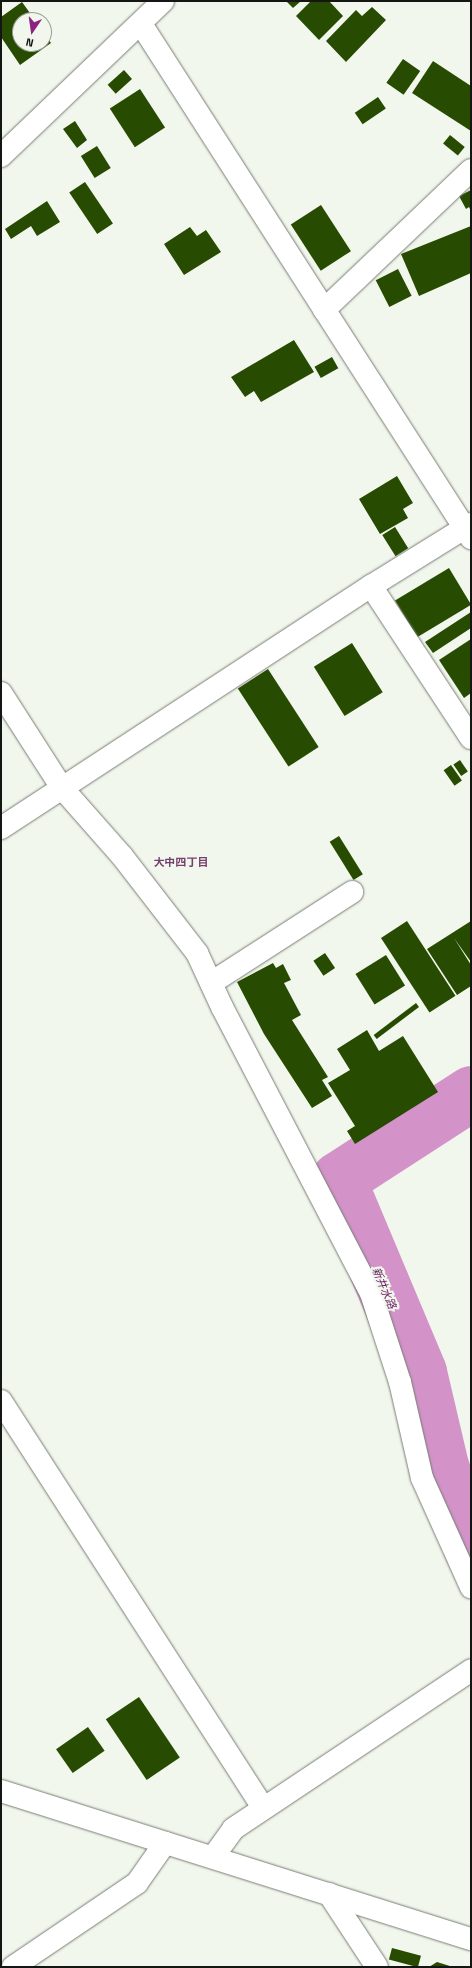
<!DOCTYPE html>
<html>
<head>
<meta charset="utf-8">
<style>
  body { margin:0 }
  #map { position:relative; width:472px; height:1968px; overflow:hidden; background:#f1f7ed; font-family:"Titillium Web","Noto Sans JP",sans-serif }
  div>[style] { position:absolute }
  .river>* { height:55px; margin:-27.5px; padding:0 27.5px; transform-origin:27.5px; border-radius:27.5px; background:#d393c9 }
  .building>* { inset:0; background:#274b01; transform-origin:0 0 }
  .roads { filter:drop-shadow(0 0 1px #787d74) drop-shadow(0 0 1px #787d74) }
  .minor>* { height:22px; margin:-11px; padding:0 11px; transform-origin:11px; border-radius:11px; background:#fff }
  .tertiary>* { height:22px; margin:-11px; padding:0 11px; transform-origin:11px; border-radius:11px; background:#fff }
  span { translate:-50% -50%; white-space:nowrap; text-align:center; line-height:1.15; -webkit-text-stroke:4px #f1f7ed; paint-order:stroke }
  .neighbourhood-label { font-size:11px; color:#753f6e; font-weight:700 }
  .water-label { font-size:11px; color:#702669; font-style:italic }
  .frame { position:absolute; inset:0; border:2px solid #141613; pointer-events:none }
  .north { position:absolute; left:12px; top:12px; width:40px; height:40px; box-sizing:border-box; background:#f1f7ed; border:1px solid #999d96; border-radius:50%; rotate:193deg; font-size:11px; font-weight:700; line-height:16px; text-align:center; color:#141613 }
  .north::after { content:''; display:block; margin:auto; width:14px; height:18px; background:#8e2184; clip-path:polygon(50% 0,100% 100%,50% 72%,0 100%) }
</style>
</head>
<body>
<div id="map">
  <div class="river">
    <i style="left:471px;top:1093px;width:158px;rotate:147.1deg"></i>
    <i style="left:338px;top:1179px;width:209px;rotate:67.2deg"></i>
    <i style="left:419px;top:1372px;width:97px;rotate:76.8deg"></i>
    <i style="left:441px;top:1466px;width:88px;rotate:70.1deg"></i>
  </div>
  <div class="building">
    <i style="clip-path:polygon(286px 1px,301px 1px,293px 8px)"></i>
    <i style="clip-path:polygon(311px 1px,329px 1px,343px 16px,319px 40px,296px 16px)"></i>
    <i style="clip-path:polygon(22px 2px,35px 20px,20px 20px,20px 44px,44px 44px,44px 33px,51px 43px,20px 65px,1px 37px,1px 17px)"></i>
    <i style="clip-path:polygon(372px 7px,386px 20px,346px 62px,326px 41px,356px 10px,362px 16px)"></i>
    <i style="left:403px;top:59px;width:21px;height:29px;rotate:35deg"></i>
    <i style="clip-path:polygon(433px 61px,471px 86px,471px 131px,412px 93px)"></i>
    <i style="left:124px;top:70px;width:12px;height:22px;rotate:48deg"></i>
    <i style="left:140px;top:89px;width:46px;height:36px;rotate:57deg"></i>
    <i style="left:378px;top:97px;width:14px;height:28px;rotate:56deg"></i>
    <i style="clip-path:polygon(75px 121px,87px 140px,77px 148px,63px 129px)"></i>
    <i style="left:450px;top:135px;width:19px;height:11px;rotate:39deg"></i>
    <i style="left:97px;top:146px;width:26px;height:19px;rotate:58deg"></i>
    <i style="left:85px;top:182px;width:50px;height:19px;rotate:56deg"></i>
    <i style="clip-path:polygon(471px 190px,471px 211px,469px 207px,466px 209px,459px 196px)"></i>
    <i style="clip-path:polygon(47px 201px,60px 222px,37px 236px,31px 226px,11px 239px,5px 229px)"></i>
    <i style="left:321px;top:205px;width:55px;height:36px;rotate:57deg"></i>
    <i style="clip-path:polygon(471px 226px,471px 273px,419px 296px,401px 254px)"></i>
    <i style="clip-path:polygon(190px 227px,197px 236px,206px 230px,221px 252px,184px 275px,164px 244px)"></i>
    <i style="left:398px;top:269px;width:30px;height:25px;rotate:63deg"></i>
    <i style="clip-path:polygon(294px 340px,314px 372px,261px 402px,254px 391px,245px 397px,231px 377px)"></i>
    <i style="left:332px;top:357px;width:13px;height:20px;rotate:61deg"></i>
    <i style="clip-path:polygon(397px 476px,413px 503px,403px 509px,408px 518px,380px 534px,359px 499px)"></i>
    <i style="left:395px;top:527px;width:25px;height:15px;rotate:58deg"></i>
    <i style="left:449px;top:568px;width:43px;height:63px;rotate:59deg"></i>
    <i style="clip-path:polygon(471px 612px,471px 628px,433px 653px,425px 642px)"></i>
    <i style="clip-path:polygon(471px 639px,471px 693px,464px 698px,439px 660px)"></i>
    <i style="left:352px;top:643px;width:58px;height:45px;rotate:58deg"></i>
    <i style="left:268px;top:669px;width:93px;height:36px;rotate:57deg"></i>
    <i style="left:460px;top:760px;width:14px;height:8px;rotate:56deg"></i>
    <i style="left:451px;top:765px;width:19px;height:9px;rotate:55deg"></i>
    <i style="left:339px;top:836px;width:45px;height:11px;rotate:58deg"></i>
    <i style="left:407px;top:921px;width:89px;height:31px;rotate:57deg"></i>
    <i style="clip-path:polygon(471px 921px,471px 962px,454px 938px,471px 965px,471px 986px,457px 995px,427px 949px)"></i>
    <i style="left:325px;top:953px;width:18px;height:14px;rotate:56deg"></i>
    <i style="left:386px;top:955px;width:36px;height:36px;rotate:58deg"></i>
    <i style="clip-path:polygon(273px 963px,276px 968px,283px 964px,291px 980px,284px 983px,301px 1015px,292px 1020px,328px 1077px,322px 1080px,332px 1096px,312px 1108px,264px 1034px,237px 982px)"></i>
    <i style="left:416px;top:1003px;width:5px;height:53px;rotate:53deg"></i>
    <i style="clip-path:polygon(367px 1030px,379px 1051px,403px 1036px,438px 1092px,355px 1144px,347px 1131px,355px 1126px,328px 1083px,350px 1070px,337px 1049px)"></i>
    <i style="left:139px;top:1697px;width:73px;height:40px;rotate:56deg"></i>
    <i style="left:88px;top:1727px;width:29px;height:39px;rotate:55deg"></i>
    <i style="left:392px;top:1948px;width:30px;height:12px;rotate:15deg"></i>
    <i style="clip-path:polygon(437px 1962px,453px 1967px,429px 1967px)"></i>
  </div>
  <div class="roads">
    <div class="minor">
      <i style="left:141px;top:24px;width:611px;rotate:57.3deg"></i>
      <i style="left:324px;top:310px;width:203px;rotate:-43.6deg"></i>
      <i style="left:371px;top:586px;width:182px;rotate:56.7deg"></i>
      <i style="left:1px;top:693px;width:113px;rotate:57.3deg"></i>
      <i style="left:62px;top:788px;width:91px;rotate:48.6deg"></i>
      <i style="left:122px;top:856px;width:123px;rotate:52.3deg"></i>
      <i style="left:197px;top:953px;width:60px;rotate:65.2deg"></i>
      <i style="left:222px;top:1007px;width:322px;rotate:62.5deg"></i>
      <i style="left:371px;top:1293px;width:94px;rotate:72deg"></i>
      <i style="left:400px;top:1382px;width:98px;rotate:77.1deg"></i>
      <i style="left:422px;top:1478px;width:120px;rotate:65.8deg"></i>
      <i style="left:1px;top:828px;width:442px;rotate:-33.2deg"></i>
      <i style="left:371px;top:586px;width:118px;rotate:-31.8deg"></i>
      <i style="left:211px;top:983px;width:168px;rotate:-32.8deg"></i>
      <i style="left:1px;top:1401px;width:483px;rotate:57.2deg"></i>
      <i style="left:213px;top:1857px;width:34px;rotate:-54deg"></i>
      <i style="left:233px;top:1829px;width:286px;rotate:-33.7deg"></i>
      <i style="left:329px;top:1894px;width:87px;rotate:56.7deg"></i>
      <i style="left:13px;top:1967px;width:150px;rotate:-34.1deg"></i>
      <i style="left:137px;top:1883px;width:49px;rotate:-55deg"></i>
    </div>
    <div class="tertiary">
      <i style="left:1px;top:156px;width:224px;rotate:-43.7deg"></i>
      <i style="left:1px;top:1791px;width:493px;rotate:17.5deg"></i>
    </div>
  </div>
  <div class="neighbourhood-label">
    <span style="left:181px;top:862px">大中四丁目</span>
  </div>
  <div class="water-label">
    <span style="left:384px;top:1288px;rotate:67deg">新井水路</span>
  </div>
  <div class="frame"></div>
  <div class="north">N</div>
</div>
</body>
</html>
